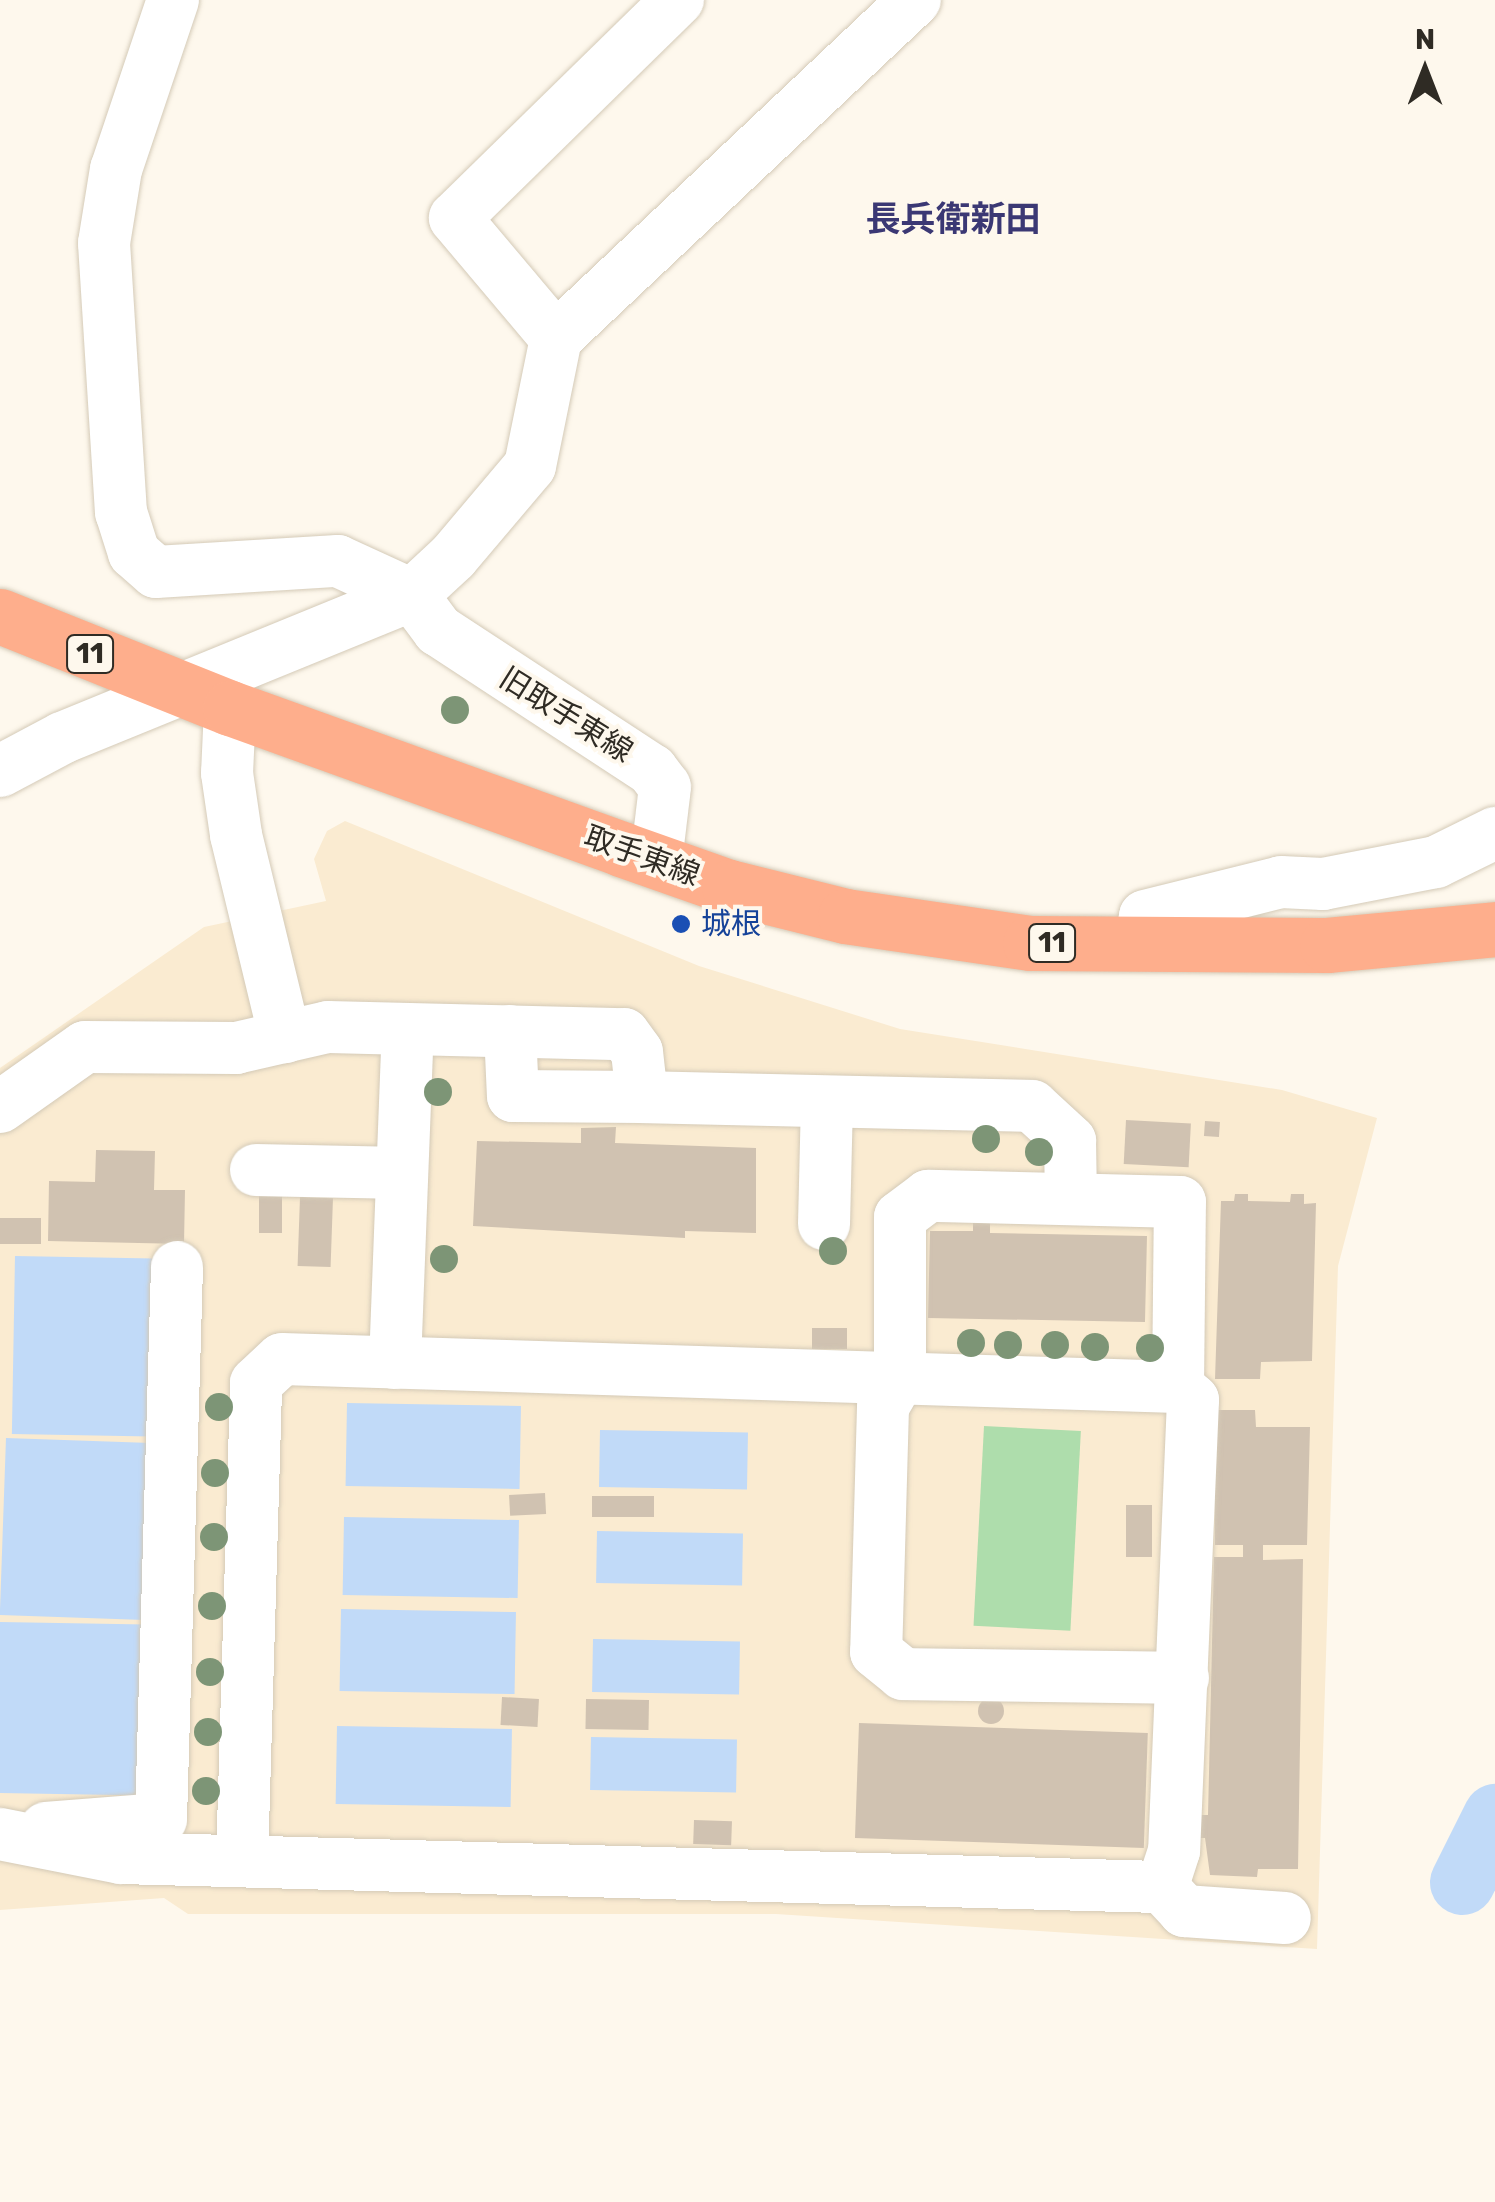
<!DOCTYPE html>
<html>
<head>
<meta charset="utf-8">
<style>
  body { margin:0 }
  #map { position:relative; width:1495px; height:2202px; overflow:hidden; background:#fef8ed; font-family:Rubik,"Noto Sans JP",sans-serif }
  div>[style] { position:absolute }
  .built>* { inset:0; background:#faebd1 }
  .green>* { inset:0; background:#aeddac; transform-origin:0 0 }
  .water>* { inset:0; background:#c1daf8; transform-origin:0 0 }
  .river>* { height:65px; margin:-32.5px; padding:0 32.5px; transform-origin:32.5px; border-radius:32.5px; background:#c1daf8 }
  .building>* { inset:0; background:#d0c2b1; transform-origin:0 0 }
  .round { border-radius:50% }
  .roads { filter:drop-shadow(0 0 2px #d4cab7) drop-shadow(0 0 2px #d4cab7) }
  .minor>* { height:52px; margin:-26px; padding:0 26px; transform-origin:26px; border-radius:26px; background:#fff }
  .major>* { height:55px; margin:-27.5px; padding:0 27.5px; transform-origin:27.5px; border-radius:27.5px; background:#feae8c }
  .trees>* { width:28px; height:28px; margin:-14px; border-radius:50%; background:#7d9576 }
  .dots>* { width:28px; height:28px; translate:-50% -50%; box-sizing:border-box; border:5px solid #fef8ed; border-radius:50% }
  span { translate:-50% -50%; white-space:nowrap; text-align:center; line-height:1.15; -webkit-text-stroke:8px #fef8ed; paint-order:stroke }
  .shield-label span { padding:2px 8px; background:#fef8ed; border:2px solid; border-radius:8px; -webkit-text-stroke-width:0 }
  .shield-label { font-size:28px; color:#2f2b24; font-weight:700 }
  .street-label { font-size:30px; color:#2f2b24 }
  .transit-label { font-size:30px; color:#164399 }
  .left { translate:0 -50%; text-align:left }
  .quarter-label { font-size:35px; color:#3b3874; font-weight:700 }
  .north { position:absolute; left:1375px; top:20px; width:100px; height:100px; -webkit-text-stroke:8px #fef8ed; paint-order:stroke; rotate:0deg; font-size:28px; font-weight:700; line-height:40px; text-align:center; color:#2f2b24 }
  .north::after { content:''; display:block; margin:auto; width:35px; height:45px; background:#2f2b24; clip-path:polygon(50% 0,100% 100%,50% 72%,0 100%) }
</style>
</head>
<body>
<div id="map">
  <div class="built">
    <i style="clip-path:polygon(345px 821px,699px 966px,900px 1029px,1282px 1090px,1377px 1118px,1338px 1266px,1317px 1949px,776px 1914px,188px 1914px,164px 1898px,0 1910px,0 1068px,204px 927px,326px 901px,314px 859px,327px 831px)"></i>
  </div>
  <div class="green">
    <i style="left:984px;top:1426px;width:97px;height:200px;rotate:3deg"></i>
  </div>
  <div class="water">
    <i style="left:15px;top:1256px;width:139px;height:178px;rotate:1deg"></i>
    <i style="left:347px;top:1403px;width:174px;height:83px;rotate:1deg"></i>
    <i style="left:600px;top:1430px;width:148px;height:57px;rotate:1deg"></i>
    <i style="left:6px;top:1438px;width:145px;height:177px;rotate:2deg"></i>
    <i style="left:344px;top:1517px;width:175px;height:78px;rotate:1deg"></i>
    <i style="left:597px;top:1531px;width:146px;height:52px;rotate:1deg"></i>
    <i style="left:341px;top:1609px;width:175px;height:82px;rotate:1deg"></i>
    <i style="left:0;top:1622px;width:146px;height:171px;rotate:1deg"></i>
    <i style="left:593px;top:1639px;width:147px;height:53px;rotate:1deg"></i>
    <i style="left:337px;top:1726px;width:175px;height:78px;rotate:1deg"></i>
    <i style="left:591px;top:1737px;width:146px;height:53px;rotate:1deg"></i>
  </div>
  <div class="river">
    <i style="left:1462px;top:1882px;width:74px;rotate:-63.4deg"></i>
  </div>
  <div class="building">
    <i style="left:1126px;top:1120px;width:65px;height:44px;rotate:3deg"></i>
    <i style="left:1205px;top:1121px;width:15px;height:15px;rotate:4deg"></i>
    <i style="clip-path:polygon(616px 1127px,615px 1143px,756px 1148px,756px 1233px,685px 1231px,685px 1238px,473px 1226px,477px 1141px,581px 1143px,581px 1128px)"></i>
    <i style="clip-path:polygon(96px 1150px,155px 1151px,154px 1190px,185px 1190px,184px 1244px,48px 1241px,49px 1181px,95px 1182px)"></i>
    <i style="left:259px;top:1194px;width:23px;height:39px"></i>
    <i style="clip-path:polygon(1235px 1194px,1248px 1194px,1248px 1201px,1290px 1202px,1291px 1194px,1304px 1194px,1304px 1204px,1316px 1203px,1312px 1361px,1261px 1362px,1260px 1379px,1215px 1379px,1221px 1201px,1234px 1201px)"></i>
    <i style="left:300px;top:1197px;width:33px;height:69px;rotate:2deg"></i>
    <i style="left:0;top:1218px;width:41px;height:26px"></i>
    <i style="clip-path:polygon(973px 1222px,990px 1222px,990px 1233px,1147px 1236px,1145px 1322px,928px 1318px,930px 1231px,973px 1231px)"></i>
    <i style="left:812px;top:1328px;width:35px;height:21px"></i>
    <i style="clip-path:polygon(1215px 1410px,1255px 1410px,1256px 1427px,1310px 1427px,1307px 1545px,1263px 1545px,1263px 1560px,1303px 1559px,1298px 1869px,1258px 1869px,1257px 1877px,1210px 1875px,1205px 1838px,1193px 1838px,1194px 1815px,1208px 1815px,1214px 1557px,1243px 1557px,1243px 1545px,1215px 1545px)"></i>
    <i style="left:545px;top:1493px;width:21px;height:36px;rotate:87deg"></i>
    <i style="left:592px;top:1496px;width:62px;height:21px"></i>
    <i style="left:1126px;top:1505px;width:26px;height:52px"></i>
    <i style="left:502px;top:1697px;width:37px;height:28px;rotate:3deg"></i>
    <i class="round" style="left:978px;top:1698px;width:26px;height:26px"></i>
    <i style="left:586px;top:1699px;width:63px;height:30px;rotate:1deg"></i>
    <i style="left:859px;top:1723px;width:289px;height:115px;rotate:2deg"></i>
    <i style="left:694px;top:1820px;width:38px;height:24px;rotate:2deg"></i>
  </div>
  <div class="roads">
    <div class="minor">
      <i style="left:173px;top:0;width:178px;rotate:108.6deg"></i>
      <i style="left:116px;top:169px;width:75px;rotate:99.2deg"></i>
      <i style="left:104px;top:243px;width:270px;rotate:86.4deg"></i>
      <i style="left:121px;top:512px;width:43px;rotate:72.4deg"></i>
      <i style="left:134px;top:553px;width:29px;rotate:41deg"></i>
      <i style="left:156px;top:572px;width:182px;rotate:-3.5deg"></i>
      <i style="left:338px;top:561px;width:81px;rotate:24.7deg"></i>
      <i style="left:412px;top:595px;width:44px;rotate:53.4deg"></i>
      <i style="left:438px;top:630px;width:256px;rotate:33.2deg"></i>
      <i style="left:652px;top:770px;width:21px;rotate:53deg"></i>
      <i style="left:665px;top:787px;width:75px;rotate:96.9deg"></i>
      <i style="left:556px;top:338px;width:493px;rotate:-43.3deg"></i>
      <i style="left:230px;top:708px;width:65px;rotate:92.6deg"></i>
      <i style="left:227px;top:773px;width:63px;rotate:81.7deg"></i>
      <i style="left:236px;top:835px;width:208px;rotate:76.4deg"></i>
      <i style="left:0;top:771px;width:70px;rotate:-28deg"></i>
      <i style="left:62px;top:738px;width:378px;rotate:-22.2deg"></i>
      <i style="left:412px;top:595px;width:56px;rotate:-42.8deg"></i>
      <i style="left:453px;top:557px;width:119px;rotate:-49.8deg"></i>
      <i style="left:530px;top:466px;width:131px;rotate:-78.5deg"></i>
      <i style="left:556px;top:338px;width:157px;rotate:-130.1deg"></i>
      <i style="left:455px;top:218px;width:312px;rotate:-44.4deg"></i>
      <i style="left:1140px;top:945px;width:29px;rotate:-80deg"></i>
      <i style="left:1145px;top:916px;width:140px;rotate:-14deg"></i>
      <i style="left:1281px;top:882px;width:42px;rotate:2.7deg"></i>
      <i style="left:1323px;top:884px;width:115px;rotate:-11deg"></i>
      <i style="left:1436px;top:862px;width:66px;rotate:-26.2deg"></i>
      <i style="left:510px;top:1031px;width:65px;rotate:87.4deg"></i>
      <i style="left:513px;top:1096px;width:129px;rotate:0.4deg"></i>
      <i style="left:0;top:1107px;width:104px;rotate:-35.2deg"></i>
      <i style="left:85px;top:1047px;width:151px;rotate:0.4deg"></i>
      <i style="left:236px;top:1048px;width:94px;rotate:-12.9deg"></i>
      <i style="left:328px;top:1027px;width:296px;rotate:1.4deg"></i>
      <i style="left:624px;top:1034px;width:22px;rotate:54deg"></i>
      <i style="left:637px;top:1052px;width:45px;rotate:83.7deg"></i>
      <i style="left:642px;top:1097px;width:390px;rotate:1.3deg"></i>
      <i style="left:1032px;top:1106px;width:52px;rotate:42.6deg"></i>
      <i style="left:1070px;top:1141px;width:56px;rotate:89deg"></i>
      <i style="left:256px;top:1170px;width:146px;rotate:1.2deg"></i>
      <i style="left:824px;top:1224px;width:122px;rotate:-88.6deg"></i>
      <i style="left:395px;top:1363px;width:333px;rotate:-87.8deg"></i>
      <i style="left:1178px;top:1387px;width:185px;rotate:-89.4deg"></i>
      <i style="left:1180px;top:1202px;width:252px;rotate:-178.6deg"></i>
      <i style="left:928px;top:1196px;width:35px;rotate:143deg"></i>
      <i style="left:900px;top:1217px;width:160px;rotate:90deg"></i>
      <i style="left:900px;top:1377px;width:34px;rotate:120deg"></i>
      <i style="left:883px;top:1407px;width:245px;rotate:91.6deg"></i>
      <i style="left:876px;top:1652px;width:35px;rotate:39deg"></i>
      <i style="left:903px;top:1674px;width:280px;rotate:0.8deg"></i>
      <i style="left:46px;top:1828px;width:115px;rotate:-4.5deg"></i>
      <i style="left:161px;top:1819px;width:552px;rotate:-88.34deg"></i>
      <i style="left:0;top:1834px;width:123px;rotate:11.2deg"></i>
      <i style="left:121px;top:1858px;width:1041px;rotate:1.6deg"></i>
      <i style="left:1162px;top:1887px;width:33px;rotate:47deg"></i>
      <i style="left:1184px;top:1911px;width:101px;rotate:4deg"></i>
      <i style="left:242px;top:1861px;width:478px;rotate:-88.3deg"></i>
      <i style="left:256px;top:1383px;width:35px;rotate:-43deg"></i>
      <i style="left:282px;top:1359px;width:896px;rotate:1.79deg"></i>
      <i style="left:1178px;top:1387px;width:20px;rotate:41deg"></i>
      <i style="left:1193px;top:1400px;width:451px;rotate:92.4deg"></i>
      <i style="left:1174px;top:1851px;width:38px;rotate:108deg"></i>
    </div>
    <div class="major">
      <i style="left:0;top:616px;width:248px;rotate:21.8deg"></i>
      <i style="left:230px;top:708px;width:416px;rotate:19.8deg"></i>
      <i style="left:621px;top:849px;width:114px;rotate:19.4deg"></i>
      <i style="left:729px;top:887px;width:120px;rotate:14deg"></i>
      <i style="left:845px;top:916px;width:187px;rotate:8.3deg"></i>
      <i style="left:1030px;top:943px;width:297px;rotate:0.4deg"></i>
      <i style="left:1327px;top:945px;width:169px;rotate:-5.4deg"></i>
    </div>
  </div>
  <div class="trees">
    <i style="left:455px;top:710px"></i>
    <i style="left:438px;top:1092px"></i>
    <i style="left:986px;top:1139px"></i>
    <i style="left:1039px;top:1152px"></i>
    <i style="left:833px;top:1251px"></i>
    <i style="left:444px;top:1259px"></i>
    <i style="left:971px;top:1343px"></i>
    <i style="left:1008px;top:1345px"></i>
    <i style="left:1055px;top:1345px"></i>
    <i style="left:1095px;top:1347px"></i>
    <i style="left:1150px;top:1348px"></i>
    <i style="left:219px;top:1407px"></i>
    <i style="left:215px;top:1473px"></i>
    <i style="left:214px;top:1537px"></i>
    <i style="left:212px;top:1606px"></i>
    <i style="left:210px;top:1672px"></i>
    <i style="left:208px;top:1732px"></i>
    <i style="left:206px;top:1791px"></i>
  </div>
  <div class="dots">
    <i style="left:681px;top:924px;background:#1a4fb4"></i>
  </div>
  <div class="shield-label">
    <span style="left:90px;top:654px">11</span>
    <span style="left:1052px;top:943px">11</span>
  </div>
  <div class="street-label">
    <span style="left:566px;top:715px;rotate:32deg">旧取手東線</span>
    <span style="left:642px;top:856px;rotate:20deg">取手東線</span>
  </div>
  <div class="transit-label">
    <span class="left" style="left:701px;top:924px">城根</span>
  </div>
  <div class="quarter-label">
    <span style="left:953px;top:219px">長兵衛新田</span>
  </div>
  <div class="north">N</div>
</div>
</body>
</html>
